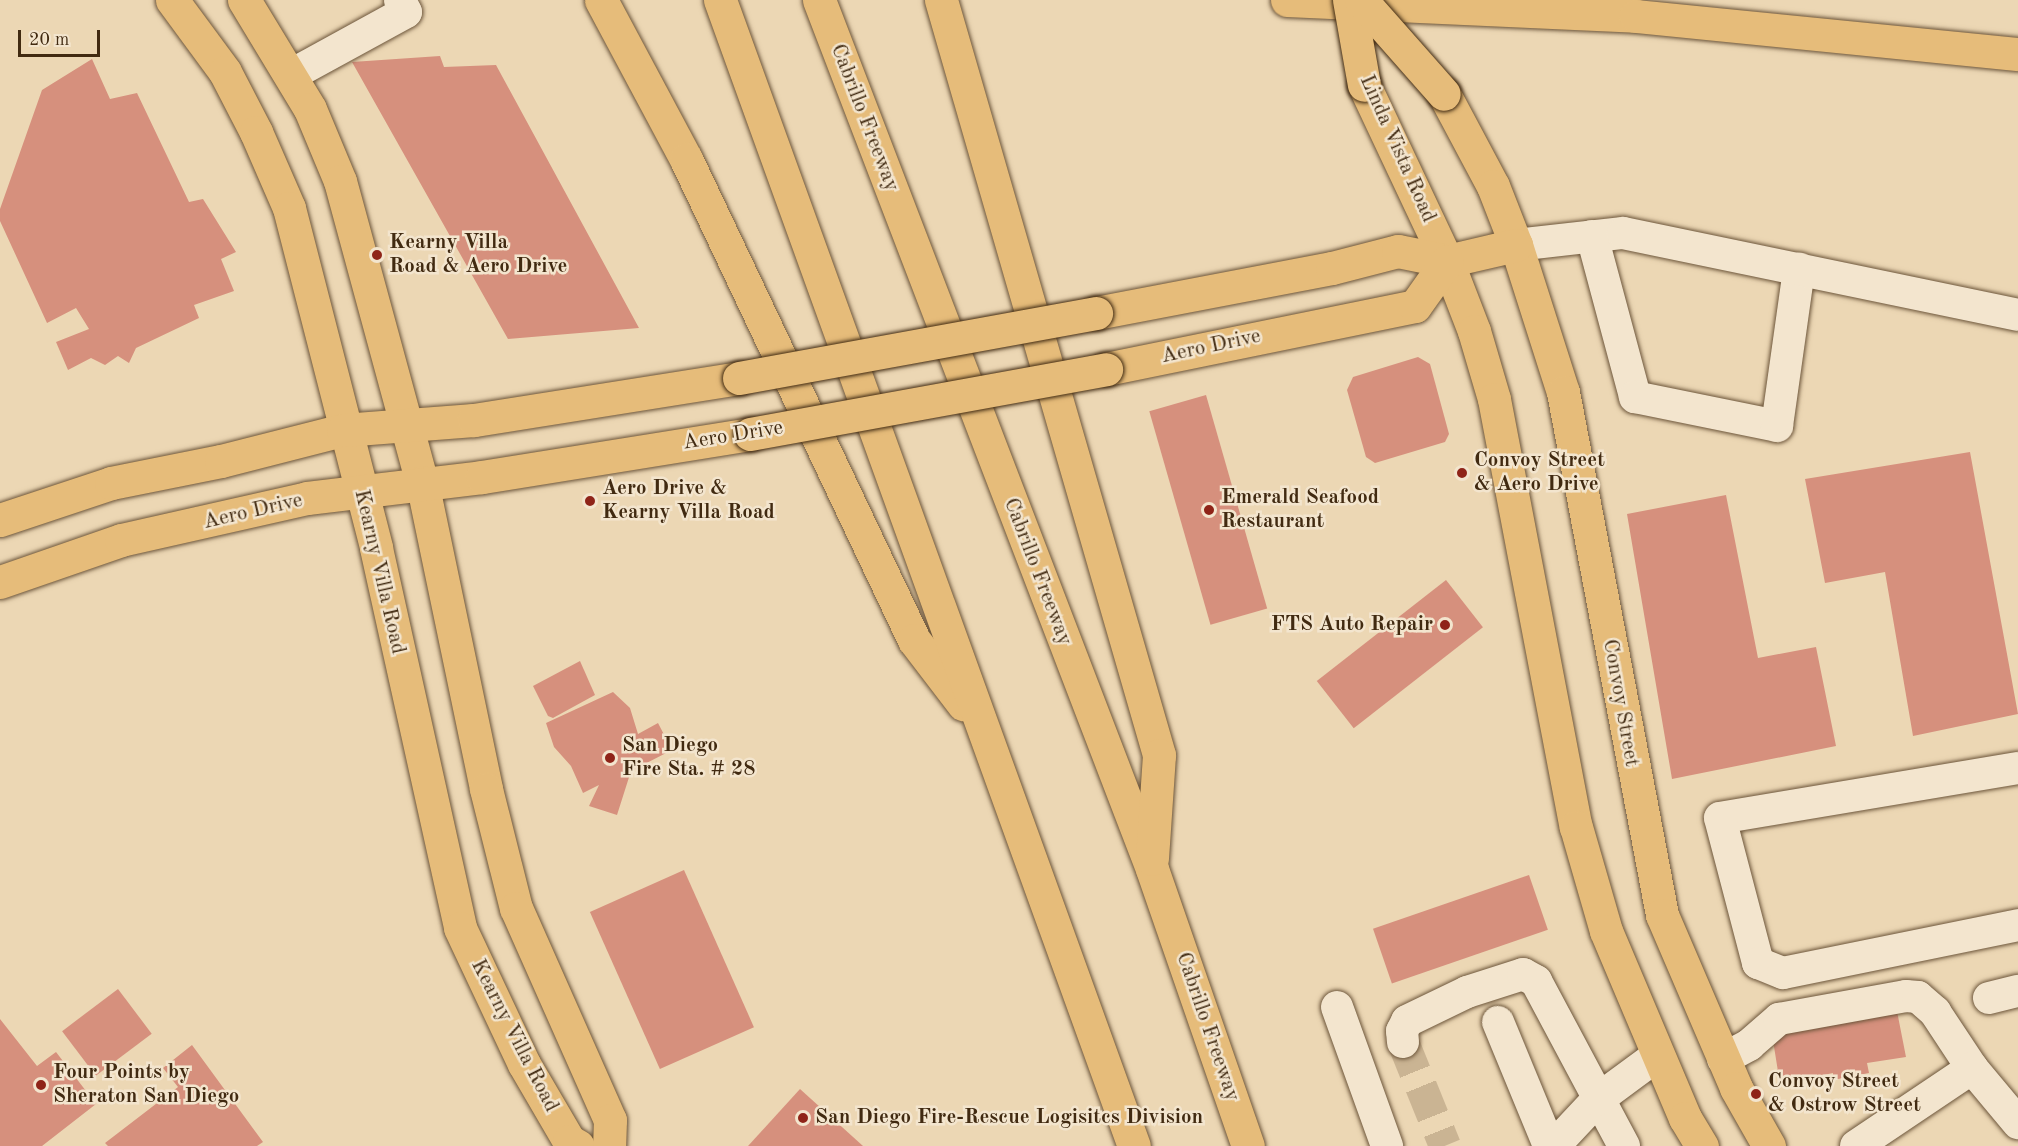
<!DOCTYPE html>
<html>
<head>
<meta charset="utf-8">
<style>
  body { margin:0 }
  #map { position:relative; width:2018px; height:1146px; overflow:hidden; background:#ecd7b4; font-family:"Old Standard TT",serif }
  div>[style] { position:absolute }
  .building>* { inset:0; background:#d6907d; transform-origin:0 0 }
  .minor-tunnel>* { height:32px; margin-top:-16px; transform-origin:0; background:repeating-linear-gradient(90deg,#cab493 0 32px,transparent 0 48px) }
  .roads { filter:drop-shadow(0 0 2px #6c553a) drop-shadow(0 0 2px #6c553a) }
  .minor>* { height:32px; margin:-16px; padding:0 16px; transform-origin:16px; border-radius:16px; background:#f3e5ce }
  .major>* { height:33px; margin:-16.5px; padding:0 16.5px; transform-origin:16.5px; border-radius:16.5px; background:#e6bc7a }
  .highway>* { height:33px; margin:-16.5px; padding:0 16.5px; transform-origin:16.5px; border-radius:16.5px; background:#e6bc7a }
  .bridges { filter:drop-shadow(0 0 2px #412a11) drop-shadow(0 0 2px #412a11) }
  .major-bridge>* { height:33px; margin:-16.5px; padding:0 16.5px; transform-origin:16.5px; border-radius:16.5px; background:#e6bc7a }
  .dots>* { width:16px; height:16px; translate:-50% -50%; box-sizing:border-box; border:3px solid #f3e5ce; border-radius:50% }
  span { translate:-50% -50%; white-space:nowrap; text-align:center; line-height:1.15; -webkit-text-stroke:5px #f3e5ce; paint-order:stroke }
  .street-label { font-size:21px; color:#412a11 }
  .poi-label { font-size:21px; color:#412a11; font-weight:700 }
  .left { translate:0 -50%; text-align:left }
  .right { translate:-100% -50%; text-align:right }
  .scale { position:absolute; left:18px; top:30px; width:82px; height:27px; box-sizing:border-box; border:3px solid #412a11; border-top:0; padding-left:8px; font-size:18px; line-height:21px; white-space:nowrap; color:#412a11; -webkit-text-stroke:4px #f3e5ce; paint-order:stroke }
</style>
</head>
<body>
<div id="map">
  <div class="building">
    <i style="clip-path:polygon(440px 56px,444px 67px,496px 65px,639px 328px,508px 339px,352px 62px)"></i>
    <i style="clip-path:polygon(92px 59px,110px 99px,137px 93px,189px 202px,203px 199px,236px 252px,221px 259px,234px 291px,194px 305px,199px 318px,136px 348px,129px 363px,118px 356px,105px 365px,91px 358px,68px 370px,56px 342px,89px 329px,76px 308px,47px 323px,0 221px,0 209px,42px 90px)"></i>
    <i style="clip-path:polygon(1418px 357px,1430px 364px,1449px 434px,1445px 442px,1375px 463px,1366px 457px,1347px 390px,1353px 377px)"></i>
    <i style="left:1206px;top:395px;width:222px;height:59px;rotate:74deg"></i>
    <i style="clip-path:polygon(1970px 452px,2018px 714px,1913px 736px,1885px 572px,1825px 583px,1805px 479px)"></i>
    <i style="clip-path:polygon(1726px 495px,1758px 658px,1816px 647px,1836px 746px,1672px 779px,1627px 514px)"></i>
    <i style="left:1446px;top:580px;width:60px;height:164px;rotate:52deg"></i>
    <i style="clip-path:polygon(580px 661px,595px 695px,553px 718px,548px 716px,533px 686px)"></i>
    <i style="clip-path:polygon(613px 692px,630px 708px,638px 734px,658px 723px,672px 750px,631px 771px,617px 815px,589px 806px,599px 785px,583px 793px,571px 766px,554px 747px,546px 723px)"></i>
    <i style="left:684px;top:870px;width:172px;height:103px;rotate:66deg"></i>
    <i style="left:1529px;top:875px;width:58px;height:165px;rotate:71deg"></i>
    <i style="left:118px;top:989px;width:56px;height:70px;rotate:53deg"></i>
    <i style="clip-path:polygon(1896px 1006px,1906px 1057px,1867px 1063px,1869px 1073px,1833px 1080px,1833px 1073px,1780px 1084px,1771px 1028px)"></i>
    <i style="clip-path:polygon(0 1019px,37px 1066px,56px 1052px,96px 1104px,42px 1146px,0 1146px)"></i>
    <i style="clip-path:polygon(192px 1045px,263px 1142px,257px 1146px,108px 1146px,105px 1143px,178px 1087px,163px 1068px)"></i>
    <i style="clip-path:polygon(800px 1089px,863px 1146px,748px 1146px)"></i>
  </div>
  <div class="minor-tunnel">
    <i style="left:1403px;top:1042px;width:112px;rotate:68deg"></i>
  </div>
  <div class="roads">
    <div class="minor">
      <i style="left:291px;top:75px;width:131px;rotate:-28.7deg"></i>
      <i style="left:406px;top:12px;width:13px;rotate:-117deg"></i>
      <i style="left:1592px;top:236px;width:167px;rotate:75deg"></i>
      <i style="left:1635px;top:397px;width:145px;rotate:11.5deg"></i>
      <i style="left:1777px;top:426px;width:159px;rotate:-82deg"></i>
      <i style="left:1516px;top:245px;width:108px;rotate:-6.4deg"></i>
      <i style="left:1623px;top:233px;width:403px;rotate:11.7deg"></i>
      <i style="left:2018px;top:768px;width:302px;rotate:170.5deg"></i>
      <i style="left:1720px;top:818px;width:150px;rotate:75.3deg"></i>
      <i style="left:1758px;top:963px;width:27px;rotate:22deg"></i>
      <i style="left:1783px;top:973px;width:240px;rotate:-11.5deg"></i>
      <i style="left:1989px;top:998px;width:30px;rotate:-14deg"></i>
      <i style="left:1337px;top:1007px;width:148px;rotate:70.2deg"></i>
      <i style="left:1498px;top:1022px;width:134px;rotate:67.6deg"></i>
      <i style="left:1403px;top:1042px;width:11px;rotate:-95deg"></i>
      <i style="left:1402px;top:1031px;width:11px;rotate:-63deg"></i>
      <i style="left:1407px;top:1021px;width:67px;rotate:-25.8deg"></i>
      <i style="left:1467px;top:992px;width:59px;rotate:-17.8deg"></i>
      <i style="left:1523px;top:974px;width:15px;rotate:28deg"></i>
      <i style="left:1536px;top:981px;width:187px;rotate:61.9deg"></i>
      <i style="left:1723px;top:1059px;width:30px;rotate:-28deg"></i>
      <i style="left:1749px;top:1045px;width:40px;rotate:-41deg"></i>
      <i style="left:1779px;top:1019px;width:129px;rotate:-10.3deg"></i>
      <i style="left:1906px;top:996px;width:12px;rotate:5deg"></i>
      <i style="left:1918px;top:997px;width:23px;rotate:41deg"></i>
      <i style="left:1935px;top:1012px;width:67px;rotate:56.5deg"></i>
      <i style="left:1554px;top:1146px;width:63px;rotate:-46.9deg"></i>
      <i style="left:1597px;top:1100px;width:76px;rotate:-36.4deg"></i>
      <i style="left:1856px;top:1146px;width:140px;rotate:-33.9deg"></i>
      <i style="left:1972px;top:1068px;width:72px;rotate:50.1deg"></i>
    </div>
    <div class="major">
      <i style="left:172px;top:0;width:89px;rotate:53.6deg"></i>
      <i style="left:225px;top:72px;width:68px;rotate:62.7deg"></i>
      <i style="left:256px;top:132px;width:83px;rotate:66.5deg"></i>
      <i style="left:289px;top:208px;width:351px;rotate:75.6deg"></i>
      <i style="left:376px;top:548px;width:389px;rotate:77.5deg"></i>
      <i style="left:460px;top:928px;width:150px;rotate:64.8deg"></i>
      <i style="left:524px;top:1064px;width:89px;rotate:59.7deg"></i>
      <i style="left:569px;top:1141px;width:10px;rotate:29deg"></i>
      <i style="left:244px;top:0;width:127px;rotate:58.8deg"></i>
      <i style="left:310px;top:109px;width:78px;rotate:67.4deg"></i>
      <i style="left:340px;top:181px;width:312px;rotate:74.8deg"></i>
      <i style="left:422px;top:482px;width:314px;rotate:78.2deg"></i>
      <i style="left:486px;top:789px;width:123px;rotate:75.9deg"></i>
      <i style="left:516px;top:908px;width:232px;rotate:66.1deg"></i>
      <i style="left:610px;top:1120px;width:26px;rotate:92deg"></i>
      <i style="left:1364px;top:85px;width:195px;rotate:64.8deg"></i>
      <i style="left:1447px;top:261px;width:75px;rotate:68.9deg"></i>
      <i style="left:1474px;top:331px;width:71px;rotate:73.6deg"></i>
      <i style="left:1494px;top:399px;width:436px;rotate:79.2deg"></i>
      <i style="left:1576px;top:827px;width:108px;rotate:73.9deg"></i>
      <i style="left:1606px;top:931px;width:203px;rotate:67.1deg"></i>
      <i style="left:1685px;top:1118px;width:33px;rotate:59deg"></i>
      <i style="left:1444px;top:94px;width:104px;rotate:62deg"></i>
      <i style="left:1493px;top:186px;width:63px;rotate:68.7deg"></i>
      <i style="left:1516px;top:245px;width:154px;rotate:72.3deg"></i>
      <i style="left:1563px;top:392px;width:532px;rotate:79.28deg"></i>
      <i style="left:1662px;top:915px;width:188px;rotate:66.8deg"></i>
      <i style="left:1736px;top:1088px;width:67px;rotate:60.4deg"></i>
      <i style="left:1096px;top:313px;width:240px;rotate:-10.8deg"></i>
      <i style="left:1332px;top:268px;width:68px;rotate:-14.4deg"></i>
      <i style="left:1398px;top:251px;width:50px;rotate:11.5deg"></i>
      <i style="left:1447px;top:261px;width:71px;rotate:-13.1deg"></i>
      <i style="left:1106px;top:369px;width:315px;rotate:-11.5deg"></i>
      <i style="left:1415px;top:306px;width:55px;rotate:-54.6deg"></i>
      <i style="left:0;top:520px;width:117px;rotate:-18.4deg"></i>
      <i style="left:111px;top:483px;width:112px;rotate:-11.3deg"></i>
      <i style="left:221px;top:461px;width:126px;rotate:-14.3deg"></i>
      <i style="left:343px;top:430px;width:131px;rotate:-4.4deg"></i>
      <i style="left:474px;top:420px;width:268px;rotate:-9deg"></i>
      <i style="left:0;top:582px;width:128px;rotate:-19.1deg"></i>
      <i style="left:121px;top:540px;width:191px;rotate:-12.7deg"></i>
      <i style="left:307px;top:498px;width:176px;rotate:-6.8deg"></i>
      <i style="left:482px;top:477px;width:271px;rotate:-9.1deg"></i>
    </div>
    <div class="highway">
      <i style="left:601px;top:0;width:180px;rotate:61.9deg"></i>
      <i style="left:686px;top:159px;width:532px;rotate:64.64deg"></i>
      <i style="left:914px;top:640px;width:81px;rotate:52.6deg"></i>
      <i style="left:720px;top:0;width:1218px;rotate:70.14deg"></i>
      <i style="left:819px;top:0;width:931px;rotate:69.03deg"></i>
      <i style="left:1152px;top:869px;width:293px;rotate:70.9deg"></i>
      <i style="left:941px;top:0;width:786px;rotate:73.89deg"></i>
      <i style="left:1159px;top:755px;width:104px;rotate:93.9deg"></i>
      <i style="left:1287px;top:0;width:349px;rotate:2.6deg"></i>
      <i style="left:1636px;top:16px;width:384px;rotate:5.7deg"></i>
    </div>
  </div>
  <div class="bridges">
    <div class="major-bridge">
      <i style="left:1349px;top:0;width:86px;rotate:80deg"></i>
      <i style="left:1361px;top:0;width:125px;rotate:48.6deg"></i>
      <i style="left:739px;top:378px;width:363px;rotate:-10.3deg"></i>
      <i style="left:750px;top:434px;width:362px;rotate:-10.3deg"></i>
    </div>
  </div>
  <div class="dots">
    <i style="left:377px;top:255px;background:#8f2418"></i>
    <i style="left:1462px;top:473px;background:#8f2418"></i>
    <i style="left:590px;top:501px;background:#8f2418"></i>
    <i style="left:1209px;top:510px;background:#8f2418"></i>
    <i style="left:1445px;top:625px;background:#8f2418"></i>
    <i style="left:610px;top:758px;background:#8f2418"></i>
    <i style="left:41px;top:1085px;background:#8f2418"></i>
    <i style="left:1756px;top:1094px;background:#8f2418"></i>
    <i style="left:803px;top:1118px;background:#8f2418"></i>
  </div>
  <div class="street-label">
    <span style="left:864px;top:118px;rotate:69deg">Cabrillo Freeway</span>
    <span style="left:1397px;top:149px;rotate:66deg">Linda Vista Road</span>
    <span style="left:1211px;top:347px;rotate:-12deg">Aero Drive</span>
    <span style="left:733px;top:436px;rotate:-9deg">Aero Drive</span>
    <span style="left:253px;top:512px;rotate:-13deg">Aero Drive</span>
    <span style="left:379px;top:572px;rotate:77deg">Kearny Villa Road</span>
    <span style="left:1037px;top:572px;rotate:69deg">Cabrillo Freeway</span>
    <span style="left:1620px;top:703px;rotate:80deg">Convoy Street</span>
    <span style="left:1207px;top:1027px;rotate:71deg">Cabrillo Freeway</span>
    <span style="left:514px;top:1036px;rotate:63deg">Kearny Villa Road</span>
  </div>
  <div class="poi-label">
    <span class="left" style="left:389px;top:255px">Kearny Villa<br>Road &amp; Aero Drive</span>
    <span class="left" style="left:1474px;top:473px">Convoy Street<br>&amp; Aero Drive</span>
    <span class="left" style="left:602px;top:501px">Aero Drive &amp;<br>Kearny Villa Road</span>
    <span class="left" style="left:1221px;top:510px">Emerald Seafood<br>Restaurant</span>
    <span class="right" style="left:1433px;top:625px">FTS Auto Repair</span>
    <span class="left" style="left:622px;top:758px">San Diego<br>Fire Sta. # 28</span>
    <span class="left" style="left:53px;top:1085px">Four Points by<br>Sheraton San Diego</span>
    <span class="left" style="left:1768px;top:1094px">Convoy Street<br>&amp; Ostrow Street</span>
    <span class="left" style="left:815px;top:1118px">San Diego Fire-Rescue Logisitcs Division</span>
  </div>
  <div class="scale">20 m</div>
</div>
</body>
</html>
